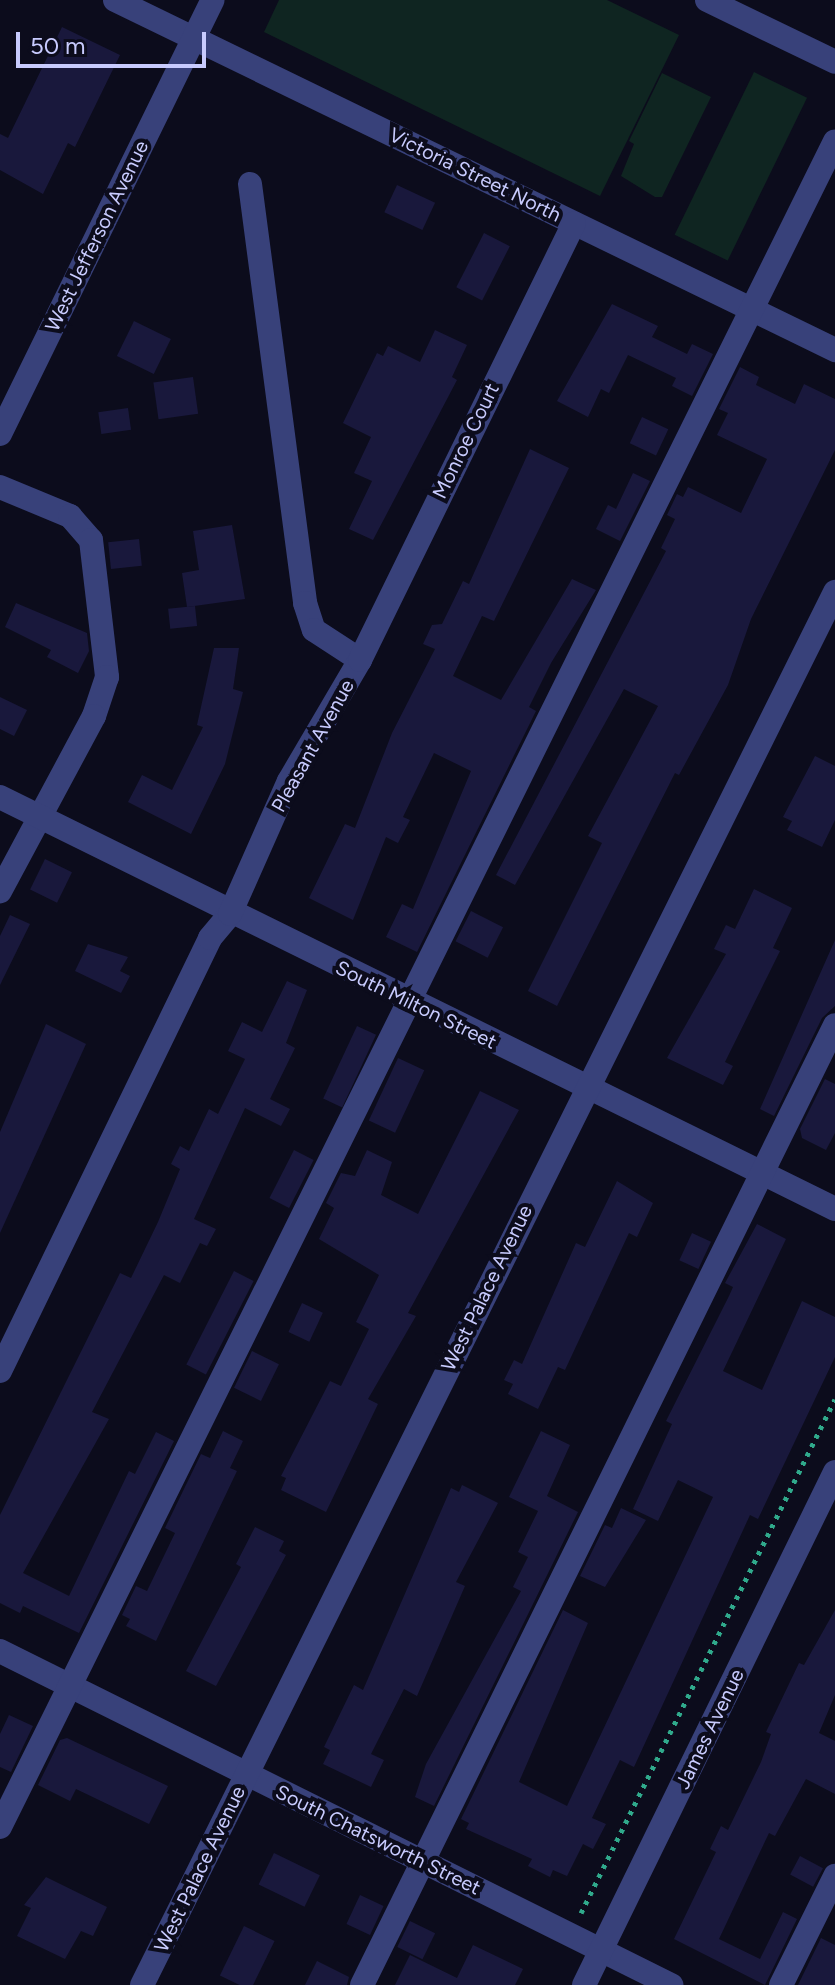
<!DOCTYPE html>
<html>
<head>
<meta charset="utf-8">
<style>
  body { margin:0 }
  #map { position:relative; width:835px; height:1985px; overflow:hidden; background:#0c0c1c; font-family:Figtree,sans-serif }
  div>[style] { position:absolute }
  .green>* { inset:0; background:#0f2521; transform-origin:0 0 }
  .building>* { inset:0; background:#19183c; transform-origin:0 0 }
  .path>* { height:5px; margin-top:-2.5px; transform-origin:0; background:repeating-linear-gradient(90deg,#30aa8c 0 4px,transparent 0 10px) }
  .minor>* { height:24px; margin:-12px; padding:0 12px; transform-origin:12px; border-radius:12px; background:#38417a }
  span { translate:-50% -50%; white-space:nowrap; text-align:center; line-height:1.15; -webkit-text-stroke:8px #0c0c1c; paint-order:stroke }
  .street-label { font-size:20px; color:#c8cbfe }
  .scale { position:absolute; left:16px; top:32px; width:190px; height:36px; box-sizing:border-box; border:4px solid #c8cbfe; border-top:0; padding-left:10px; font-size:24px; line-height:28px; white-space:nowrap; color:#c8cbfe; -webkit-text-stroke:6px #0c0c1c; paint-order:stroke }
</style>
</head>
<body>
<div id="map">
  <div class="green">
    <i style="clip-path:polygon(279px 0,607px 0,679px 35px,600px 196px,264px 32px)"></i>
    <i style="left:754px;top:72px;width:59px;height:181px;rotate:26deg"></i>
    <i style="clip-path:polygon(662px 73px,711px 97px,662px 197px,655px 197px,621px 176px,634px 144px,629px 141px)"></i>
  </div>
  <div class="building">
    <i style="clip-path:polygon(62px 27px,120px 55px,75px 147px,68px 143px,43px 194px,0 170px,0 134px,8px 138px)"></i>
    <i style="left:397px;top:185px;width:42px;height:30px;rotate:25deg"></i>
    <i style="left:484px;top:233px;width:29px;height:61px;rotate:27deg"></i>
    <i style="clip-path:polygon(612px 304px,658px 326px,652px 337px,687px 354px,692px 344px,713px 354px,692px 396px,672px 386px,676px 378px,628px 355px,609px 393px,601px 389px,588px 417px,557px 401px)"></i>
    <i style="left:134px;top:321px;width:41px;height:39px;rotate:26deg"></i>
    <i style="clip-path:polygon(435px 330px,467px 345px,452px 377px,457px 380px,373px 540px,349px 529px,372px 481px,354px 473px,371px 437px,343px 423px,377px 353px,383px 356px,388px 346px,420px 362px)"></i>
    <i style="clip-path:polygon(740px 367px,759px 377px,756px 385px,795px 404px,804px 384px,835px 399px,835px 450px,751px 619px,728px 685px,679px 775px,675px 773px,557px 1006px,528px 991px,602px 843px,588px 836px,658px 706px,624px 689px,515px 885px,496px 875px,666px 551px,661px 548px,675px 519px,667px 515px,677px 494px,683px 497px,688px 487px,741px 513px,767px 459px,717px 435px,728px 413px,719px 409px)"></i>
    <i style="left:193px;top:377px;width:37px;height:40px;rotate:82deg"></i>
    <i style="left:128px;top:408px;width:22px;height:30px;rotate:82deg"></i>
    <i style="left:642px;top:417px;width:29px;height:29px;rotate:25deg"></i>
    <i style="clip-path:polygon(530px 449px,569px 468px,494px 621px,482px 616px,453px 676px,501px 700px,572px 579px,596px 590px,551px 663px,529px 707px,536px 711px,417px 952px,386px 937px,402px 904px,413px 909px,471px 771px,434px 753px,403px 817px,410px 820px,398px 843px,386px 837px,353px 920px,309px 898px,345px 824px,355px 828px,392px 733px,435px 649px,423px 644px,432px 625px,442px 624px,463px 581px,469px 584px)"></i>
    <i style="clip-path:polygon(633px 473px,650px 481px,620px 541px,596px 529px,608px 505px,616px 509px)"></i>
    <i style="clip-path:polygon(232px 525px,245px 599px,187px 607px,182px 573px,199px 570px,193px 531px)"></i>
    <i style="left:139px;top:539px;width:27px;height:31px;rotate:84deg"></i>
    <i style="clip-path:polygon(16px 603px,87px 633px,89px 651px,78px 673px,47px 657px,51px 650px,5px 627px)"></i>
    <i style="left:195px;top:606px;width:20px;height:27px;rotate:84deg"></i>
    <i style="clip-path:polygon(214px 648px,239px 648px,233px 689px,243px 692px,225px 764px,191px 834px,128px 802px,142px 775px,172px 790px,203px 727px,197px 725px)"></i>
    <i style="clip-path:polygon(0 697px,27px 710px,14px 736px,0 729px)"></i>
    <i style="clip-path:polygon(815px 756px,835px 766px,835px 820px,822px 847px,787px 830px,792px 821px,783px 817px)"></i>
    <i style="left:45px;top:859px;width:30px;height:34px;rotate:26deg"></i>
    <i style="clip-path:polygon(754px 889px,792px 908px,773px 948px,780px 951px,725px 1062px,733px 1066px,723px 1085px,667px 1058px,726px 954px,714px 949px,726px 925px,735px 929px)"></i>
    <i style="left:471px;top:911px;width:36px;height:34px;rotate:27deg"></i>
    <i style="clip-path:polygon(10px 915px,30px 924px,0 985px,0 936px)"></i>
    <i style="clip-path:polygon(835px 940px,835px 1006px,822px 1018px,774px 1116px,760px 1109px)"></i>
    <i style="clip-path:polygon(88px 944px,128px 957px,120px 971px,130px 976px,121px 993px,75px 971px)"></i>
    <i style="clip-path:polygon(287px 981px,307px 990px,286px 1043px,295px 1048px,270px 1099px,290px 1109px,281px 1126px,245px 1108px,194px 1219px,216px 1229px,207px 1246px,200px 1243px,180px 1283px,164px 1275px,92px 1412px,109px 1419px,23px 1573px,69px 1596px,129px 1471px,135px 1474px,156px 1432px,174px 1441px,79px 1633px,23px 1606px,20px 1613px,0 1603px,0 1515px,120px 1273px,131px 1278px,158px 1222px,180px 1169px,171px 1164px,180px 1146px,189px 1151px,209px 1109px,218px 1114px,245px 1059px,228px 1051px,242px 1022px,262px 1032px)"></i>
    <i style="clip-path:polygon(46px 1024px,86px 1044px,0 1233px,0 1132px)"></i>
    <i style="left:357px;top:1026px;width:21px;height:80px;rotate:25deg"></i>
    <i style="left:398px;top:1058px;width:29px;height:69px;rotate:25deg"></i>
    <i style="clip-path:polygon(825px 1079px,835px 1084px,835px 1133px,826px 1150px,802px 1138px,800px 1129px)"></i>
    <i style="clip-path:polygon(480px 1091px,519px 1110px,408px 1313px,416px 1316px,368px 1399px,378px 1404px,326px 1512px,281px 1490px,286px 1478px,281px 1476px,330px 1381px,341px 1386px,369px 1329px,356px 1322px,379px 1275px,319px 1239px,334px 1208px,326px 1203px,341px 1173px,355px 1176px,367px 1150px,392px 1162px,381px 1195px,418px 1214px)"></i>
    <i style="left:294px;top:1150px;width:22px;height:54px;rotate:27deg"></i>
    <i style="clip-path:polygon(617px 1181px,653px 1203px,637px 1237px,629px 1233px,565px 1370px,558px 1367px,538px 1409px,508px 1394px,513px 1384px,504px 1380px,514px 1360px,522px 1364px,576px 1243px,585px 1247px)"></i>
    <i style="clip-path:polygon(757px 1224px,786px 1239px,723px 1371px,762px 1390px,802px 1301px,835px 1317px,835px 1357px,758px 1519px,750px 1515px,634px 1767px,620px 1760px,592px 1818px,606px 1824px,593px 1849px,583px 1844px,567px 1876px,553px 1870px,550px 1877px,528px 1866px,532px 1859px,466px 1829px,469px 1823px,461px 1819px,563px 1610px,588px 1623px,519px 1782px,567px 1806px,713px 1497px,678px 1480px,658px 1521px,633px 1509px,672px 1424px,666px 1421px,729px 1296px,733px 1287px,725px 1283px)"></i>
    <i style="left:692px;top:1233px;width:21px;height:30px;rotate:25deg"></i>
    <i style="left:234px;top:1271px;width:22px;height:105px;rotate:27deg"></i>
    <i style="left:302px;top:1303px;width:23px;height:32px;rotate:25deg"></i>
    <i style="left:252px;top:1351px;width:30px;height:41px;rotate:26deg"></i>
    <i style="clip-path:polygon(223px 1431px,243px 1441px,230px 1468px,237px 1471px,156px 1641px,126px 1626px,130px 1619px,122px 1615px,136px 1586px,147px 1591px,175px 1533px,165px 1528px,201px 1454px,210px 1458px)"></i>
    <i style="clip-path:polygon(541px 1431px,570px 1445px,547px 1496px,578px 1512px,434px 1806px,415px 1797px,426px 1764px,521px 1591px,513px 1587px,528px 1557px,518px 1552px,538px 1511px,509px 1497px)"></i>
    <i style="clip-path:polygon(462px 1485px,498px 1503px,456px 1582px,465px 1586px,417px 1696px,404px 1689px,371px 1754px,384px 1760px,371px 1787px,323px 1764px,330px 1750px,324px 1747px,354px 1685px,363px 1690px,451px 1488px,459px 1492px)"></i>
    <i style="clip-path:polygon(621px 1508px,646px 1520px,605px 1587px,580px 1576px,605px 1525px,612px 1528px)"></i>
    <i style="clip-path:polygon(255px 1527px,284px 1541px,279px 1551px,286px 1555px,216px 1686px,186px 1671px,241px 1567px,236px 1564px)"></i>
    <i style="clip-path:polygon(835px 1610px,835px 1695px,819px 1733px,835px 1741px,835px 1794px,806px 1779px,775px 1836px,769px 1833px,719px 1939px,760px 1959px,783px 1912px,797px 1919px,765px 1985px,674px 1939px,716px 1852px,710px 1849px,721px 1826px,728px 1830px,761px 1762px,771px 1734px,766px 1732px,799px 1663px,804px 1665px)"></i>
    <i style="clip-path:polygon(9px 1715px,33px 1726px,11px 1772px,0 1767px,0 1734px)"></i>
    <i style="clip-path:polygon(67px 1738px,168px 1786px,149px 1824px,76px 1789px,70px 1801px,38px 1785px,60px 1740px)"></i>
    <i style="left:274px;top:1853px;width:51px;height:35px;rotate:26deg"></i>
    <i style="left:800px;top:1856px;width:26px;height:21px;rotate:28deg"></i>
    <i style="clip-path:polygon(46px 1877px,107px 1907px,93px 1936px,81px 1931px,65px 1959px,17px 1936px,31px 1908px,24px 1905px)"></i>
    <i style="left:360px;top:1895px;width:26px;height:32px;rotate:25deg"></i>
    <i style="left:410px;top:1921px;width:28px;height:29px;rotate:26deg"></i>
    <i style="left:244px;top:1926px;width:34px;height:55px;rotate:26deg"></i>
    <i style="clip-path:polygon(821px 1938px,835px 1945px,835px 1985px,798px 1985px)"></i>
    <i style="clip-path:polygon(473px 1945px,523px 1969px,515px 1985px,395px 1985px,410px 1955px,457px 1978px)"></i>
    <i style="clip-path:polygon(317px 1961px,349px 1977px,347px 1985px,305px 1985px)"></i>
  </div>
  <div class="path">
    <i style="left:581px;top:1913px;width:573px;rotate:-63.7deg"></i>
  </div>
  <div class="minor">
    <i style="left:115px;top:0;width:801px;rotate:25.92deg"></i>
    <i style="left:707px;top:0;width:142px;rotate:25.8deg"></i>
    <i style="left:250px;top:184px;width:423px;rotate:82.5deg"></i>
    <i style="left:305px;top:603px;width:28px;rotate:72deg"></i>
    <i style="left:314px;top:630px;width:55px;rotate:33.1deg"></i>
    <i style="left:0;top:434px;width:483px;rotate:-63.9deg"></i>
    <i style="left:0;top:487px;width:76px;rotate:22.5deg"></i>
    <i style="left:70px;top:516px;width:32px;rotate:49deg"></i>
    <i style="left:91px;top:540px;width:138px;rotate:83.3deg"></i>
    <i style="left:107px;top:677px;width:41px;rotate:108.4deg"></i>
    <i style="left:94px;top:716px;width:199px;rotate:118.2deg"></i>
    <i style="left:0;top:797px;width:931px;rotate:26.26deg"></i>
    <i style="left:0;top:1371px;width:481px;rotate:-64.1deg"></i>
    <i style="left:210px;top:938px;width:31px;rotate:-50deg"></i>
    <i style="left:230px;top:914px;width:145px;rotate:-66.1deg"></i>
    <i style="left:289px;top:781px;width:140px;rotate:-59.6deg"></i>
    <i style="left:360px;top:660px;width:486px;rotate:-63.9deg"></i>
    <i style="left:0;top:1651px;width:750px;rotate:26.46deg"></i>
    <i style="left:0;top:1827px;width:1881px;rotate:-63.65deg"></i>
    <i style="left:142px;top:1985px;width:1556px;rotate:-63.55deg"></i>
    <i style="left:362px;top:1985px;width:1070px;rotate:-63.77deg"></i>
    <i style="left:584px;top:1985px;width:571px;rotate:-63.93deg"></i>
    <i style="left:781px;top:1985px;width:122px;rotate:-63.6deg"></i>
  </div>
  <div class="street-label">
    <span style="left:475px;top:175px;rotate:26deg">Victoria Street North</span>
    <span style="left:97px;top:236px;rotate:-64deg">West Jefferson Avenue</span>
    <span style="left:466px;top:441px;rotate:-64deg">Monroe Court</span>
    <span style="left:313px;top:746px;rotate:-61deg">Pleasant Avenue</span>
    <span style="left:416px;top:1005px;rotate:26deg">South Milton Street</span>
    <span style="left:487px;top:1288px;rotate:-64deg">West Palace Avenue</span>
    <span style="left:710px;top:1729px;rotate:-64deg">James Avenue</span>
    <span style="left:378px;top:1840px;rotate:26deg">South Chatsworth Street</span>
    <span style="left:200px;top:1869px;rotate:-64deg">West Palace Avenue</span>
  </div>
  <div class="scale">50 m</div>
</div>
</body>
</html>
